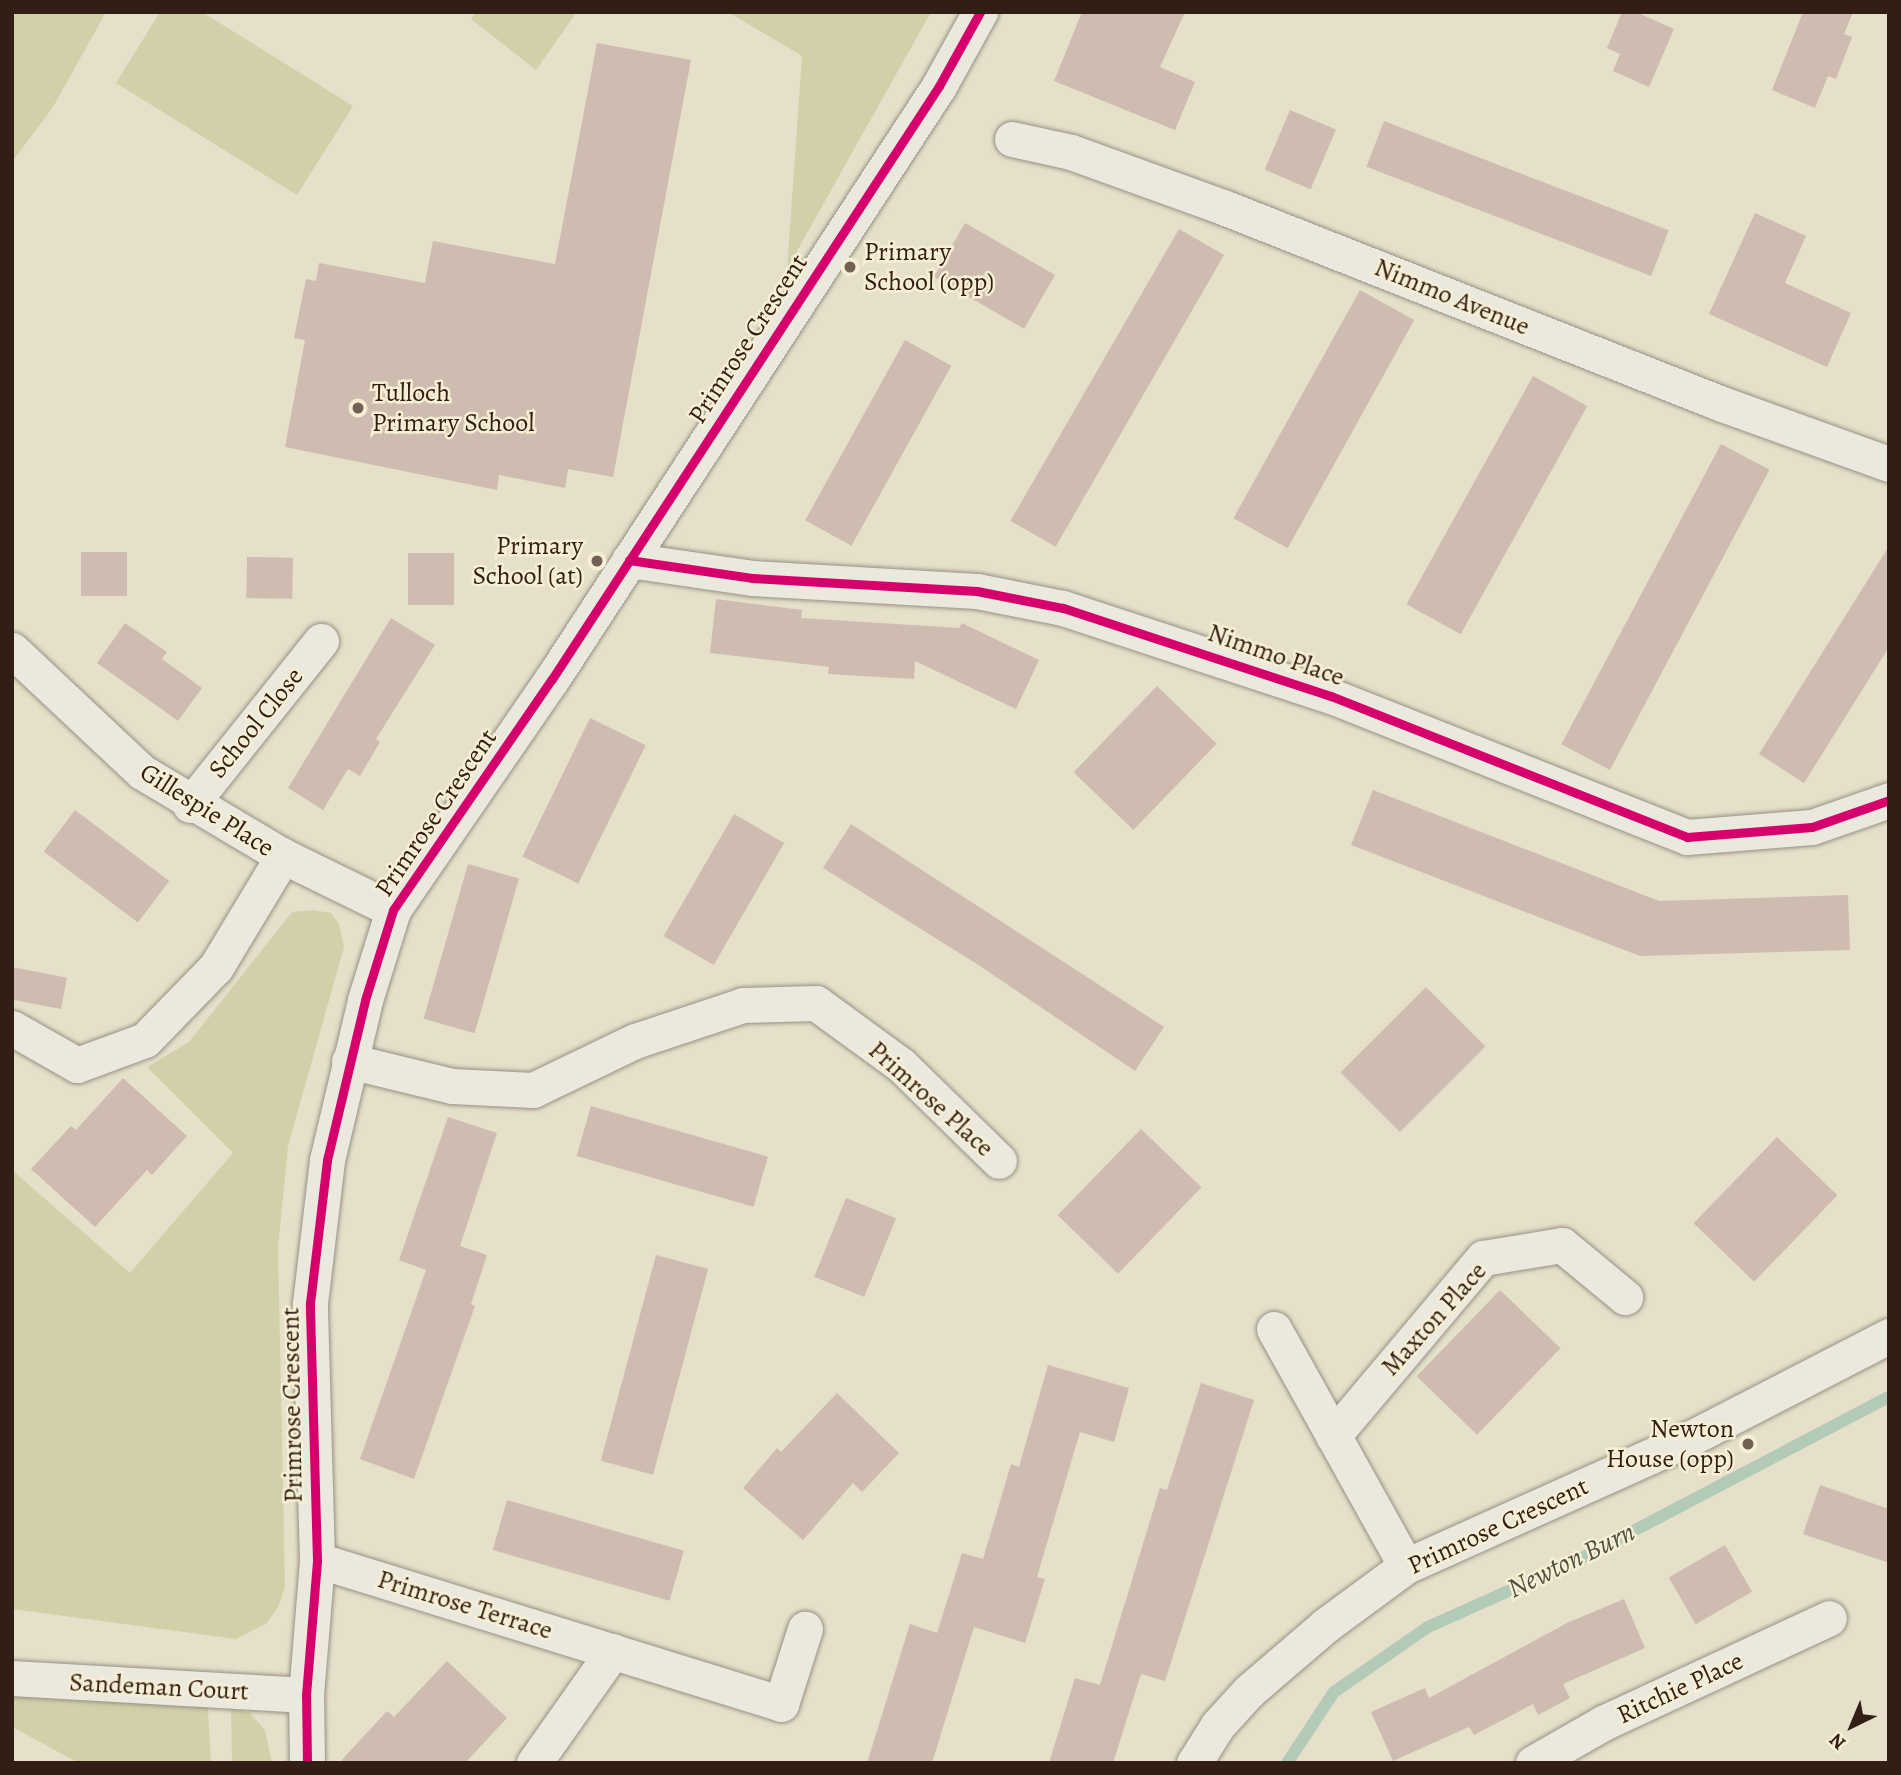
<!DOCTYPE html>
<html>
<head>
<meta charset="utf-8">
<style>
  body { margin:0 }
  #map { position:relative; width:1901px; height:1775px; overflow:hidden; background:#e6e0ca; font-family:Alegreya,serif }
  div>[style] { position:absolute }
  .green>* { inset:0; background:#d2d0a8 }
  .stream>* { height:12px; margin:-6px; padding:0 6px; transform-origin:6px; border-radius:6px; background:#b2cab6 }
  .building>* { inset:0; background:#cdbcaf; transform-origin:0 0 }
  .roads { filter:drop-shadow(0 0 2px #979184) drop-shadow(0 0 2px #979184) }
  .minor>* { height:35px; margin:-17.5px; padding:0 17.5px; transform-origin:17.5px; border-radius:17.5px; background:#ebe8dd }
  .cycleway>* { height:9px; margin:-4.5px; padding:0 4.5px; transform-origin:4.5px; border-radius:4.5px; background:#d6006c }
  .dots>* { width:19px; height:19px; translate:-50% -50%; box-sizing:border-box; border:4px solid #f7efd5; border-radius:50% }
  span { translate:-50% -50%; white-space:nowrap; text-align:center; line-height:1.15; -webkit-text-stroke:5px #f7efd5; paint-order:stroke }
  .poi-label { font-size:26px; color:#321e15 }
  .left { translate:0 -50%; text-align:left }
  .right { translate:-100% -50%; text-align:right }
  .street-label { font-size:26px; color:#321e15 }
  .water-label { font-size:28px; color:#524f43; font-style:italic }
  .frame { position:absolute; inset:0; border:14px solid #321e15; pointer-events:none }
  .north { position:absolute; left:1817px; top:1691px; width:70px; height:70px; -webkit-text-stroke:5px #f7efd5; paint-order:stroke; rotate:223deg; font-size:19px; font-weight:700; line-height:28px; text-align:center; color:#321e15 }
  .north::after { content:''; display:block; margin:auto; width:24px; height:32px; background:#321e15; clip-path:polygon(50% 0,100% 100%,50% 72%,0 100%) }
</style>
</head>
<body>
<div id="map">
  <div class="green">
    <i style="clip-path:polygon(12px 12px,106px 12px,53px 107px,12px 162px)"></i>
    <i style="clip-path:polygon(160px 12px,202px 12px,353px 106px,297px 195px,116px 83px)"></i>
    <i style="clip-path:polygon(475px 12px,577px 12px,536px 70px,471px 19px)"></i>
    <i style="clip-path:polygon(728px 12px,931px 12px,787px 269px,802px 56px)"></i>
    <i style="clip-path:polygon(313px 910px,331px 913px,339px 924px,344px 947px,288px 1146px,278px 1247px,285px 1587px,278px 1607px,267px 1623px,236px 1639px,12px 1609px,12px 1170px,130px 1273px,233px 1153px,147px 1067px,189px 1042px,292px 912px)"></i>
    <i style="clip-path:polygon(12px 1679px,207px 1693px,211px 1763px,79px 1763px,12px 1727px)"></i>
    <i style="clip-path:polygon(231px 1710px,249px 1712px,265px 1730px,272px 1763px,232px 1763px)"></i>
  </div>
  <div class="stream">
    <i style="left:1287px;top:1763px;width:85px;rotate:-56.5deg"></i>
    <i style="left:1334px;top:1692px;width:114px;rotate:-34.7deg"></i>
    <i style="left:1428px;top:1627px;width:164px;rotate:-24.1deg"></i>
    <i style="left:1578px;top:1560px;width:351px;rotate:-27.7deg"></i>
  </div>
  <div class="building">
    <i style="clip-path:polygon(1082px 12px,1185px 12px,1160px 67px,1195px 82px,1175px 130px,1054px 81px)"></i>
    <i style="clip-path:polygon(1622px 12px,1636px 12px,1674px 29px,1649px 87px,1613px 71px,1620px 54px,1607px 48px)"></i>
    <i style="clip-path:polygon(1803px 12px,1853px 12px,1844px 34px,1852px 37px,1836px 79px,1828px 76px,1815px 108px,1772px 90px)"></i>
    <i style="clip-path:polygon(597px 43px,691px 60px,613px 477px,568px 469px,565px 488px,499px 475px,497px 490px,285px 447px,305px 340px,294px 338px,306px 279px,316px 281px,319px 263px,425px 283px,433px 241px,555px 264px)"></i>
    <i style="left:1290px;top:110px;width:50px;height:65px;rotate:23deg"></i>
    <i style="left:1384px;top:121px;width:305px;height:49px;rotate:21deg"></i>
    <i style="clip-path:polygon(1755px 213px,1806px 236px,1785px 283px,1851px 313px,1827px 367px,1709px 314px)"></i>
    <i style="left:965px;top:223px;width:104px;height:62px;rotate:30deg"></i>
    <i style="left:1179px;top:229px;width:52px;height:337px;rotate:30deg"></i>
    <i style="left:1360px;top:290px;width:62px;height:261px;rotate:29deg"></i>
    <i style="left:905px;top:340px;width:53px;height:206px;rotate:29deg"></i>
    <i style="left:1533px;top:376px;width:62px;height:261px;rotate:29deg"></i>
    <i style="left:1721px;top:444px;width:55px;height:340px;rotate:28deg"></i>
    <i style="clip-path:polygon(1889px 546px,1889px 647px,1804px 783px,1759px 754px)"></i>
    <i style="left:81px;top:552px;width:46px;height:44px"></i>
    <i style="left:408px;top:553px;width:46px;height:52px"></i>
    <i style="left:247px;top:557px;width:46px;height:41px;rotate:1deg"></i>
    <i style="clip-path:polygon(716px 599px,802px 610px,801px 618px,959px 628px,962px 623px,1039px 660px,1016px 709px,915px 661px,914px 679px,828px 674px,829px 667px,710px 653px)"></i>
    <i style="clip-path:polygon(391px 618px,435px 645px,376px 739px,380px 742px,360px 776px,348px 769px,323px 810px,288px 788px)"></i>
    <i style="clip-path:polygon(125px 623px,167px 652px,162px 659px,202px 688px,178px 721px,97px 663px)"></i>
    <i style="left:1157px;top:686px;width:83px;height:120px;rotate:44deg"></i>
    <i style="left:590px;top:718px;width:62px;height:154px;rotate:26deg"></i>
    <i style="clip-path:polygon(1373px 790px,1659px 901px,1848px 895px,1850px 950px,1640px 956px,1351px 845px)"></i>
    <i style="left:75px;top:810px;width:118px;height:52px;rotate:37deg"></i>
    <i style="left:734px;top:814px;width:58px;height:141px;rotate:30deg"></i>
    <i style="clip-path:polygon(851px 824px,1164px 1027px,1135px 1071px,977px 964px,823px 868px)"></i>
    <i style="left:468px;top:864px;width:53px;height:161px;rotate:16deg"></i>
    <i style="left:12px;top:967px;width:56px;height:32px;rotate:11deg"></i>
    <i style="left:1426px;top:987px;width:84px;height:121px;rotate:45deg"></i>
    <i style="clip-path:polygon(123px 1078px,187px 1136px,152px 1175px,147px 1170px,95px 1227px,31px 1169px,71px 1126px,76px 1130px)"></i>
    <i style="left:591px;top:1106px;width:184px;height:52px;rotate:16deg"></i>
    <i style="clip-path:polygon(448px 1117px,497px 1133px,460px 1246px,487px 1255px,471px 1304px,475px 1306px,414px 1479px,360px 1459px,426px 1270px,399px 1260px)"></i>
    <i style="left:1141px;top:1129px;width:84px;height:120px;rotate:44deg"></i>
    <i style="left:1777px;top:1137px;width:84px;height:120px;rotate:44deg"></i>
    <i style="left:846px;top:1198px;width:54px;height:85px;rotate:22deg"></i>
    <i style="left:656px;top:1255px;width:54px;height:213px;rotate:15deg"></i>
    <i style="left:1500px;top:1290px;width:84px;height:120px;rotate:44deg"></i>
    <i style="clip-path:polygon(1048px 1365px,1129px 1388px,1114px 1442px,1080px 1432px,1037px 1577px,1045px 1579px,1025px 1643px,974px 1627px,932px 1763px,867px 1763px,910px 1624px,937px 1633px,962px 1553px,983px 1559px,1011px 1464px,1019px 1467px)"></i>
    <i style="clip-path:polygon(1201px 1383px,1254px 1400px,1165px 1681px,1141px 1674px,1113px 1763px,1049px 1763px,1075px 1678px,1100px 1685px,1160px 1488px,1167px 1490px)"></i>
    <i style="clip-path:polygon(837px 1393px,899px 1453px,862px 1492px,853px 1483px,803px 1540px,743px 1488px,777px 1448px,781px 1452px)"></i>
    <i style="clip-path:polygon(1820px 1485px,1889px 1509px,1889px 1563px,1803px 1534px)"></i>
    <i style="left:507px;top:1500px;width:184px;height:52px;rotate:16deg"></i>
    <i style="left:1725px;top:1545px;width:54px;height:65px;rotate:60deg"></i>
    <i style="clip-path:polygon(1624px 1599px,1645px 1648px,1563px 1684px,1570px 1698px,1538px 1715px,1533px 1704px,1474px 1735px,1469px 1727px,1393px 1761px,1371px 1712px,1425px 1688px,1429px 1698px,1567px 1623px)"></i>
    <i style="clip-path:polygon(447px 1661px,507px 1718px,465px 1763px,339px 1763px,387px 1711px,394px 1717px)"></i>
  </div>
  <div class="roads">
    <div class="minor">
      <i style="left:1012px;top:139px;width:60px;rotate:12.4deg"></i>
      <i style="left:1071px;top:152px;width:162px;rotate:19.9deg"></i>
      <i style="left:1223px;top:207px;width:536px;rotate:21.54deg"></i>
      <i style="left:1722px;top:404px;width:177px;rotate:19.8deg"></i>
      <i style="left:629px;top:560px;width:124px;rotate:8.3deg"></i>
      <i style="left:752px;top:578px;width:225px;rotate:3.3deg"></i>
      <i style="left:977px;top:591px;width:88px;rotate:11.2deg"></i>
      <i style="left:1063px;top:608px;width:282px;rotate:18.2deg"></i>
      <i style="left:1331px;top:696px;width:383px;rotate:21.6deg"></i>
      <i style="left:1687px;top:837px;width:125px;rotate:-4.6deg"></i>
      <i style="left:1812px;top:827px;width:82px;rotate:-19.3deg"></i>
      <i style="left:12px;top:650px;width:178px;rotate:43.2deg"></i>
      <i style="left:142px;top:772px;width:164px;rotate:30.8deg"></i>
      <i style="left:283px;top:856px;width:123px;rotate:26.1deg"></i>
      <i style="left:190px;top:805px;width:210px;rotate:-51.4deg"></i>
      <i style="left:12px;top:1028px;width:75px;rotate:29.6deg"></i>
      <i style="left:77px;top:1065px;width:72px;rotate:-20.2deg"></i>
      <i style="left:145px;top:1040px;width:102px;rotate:-45.8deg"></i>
      <i style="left:216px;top:967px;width:130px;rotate:-58.9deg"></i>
      <i style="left:349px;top:1061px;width:106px;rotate:13.6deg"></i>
      <i style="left:452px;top:1086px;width:81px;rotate:2.8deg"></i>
      <i style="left:533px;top:1090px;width:113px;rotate:-25.7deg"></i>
      <i style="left:635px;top:1041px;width:114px;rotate:-18.4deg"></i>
      <i style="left:743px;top:1005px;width:73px;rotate:-1.6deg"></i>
      <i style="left:816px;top:1003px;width:105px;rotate:36.1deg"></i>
      <i style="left:901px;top:1065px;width:137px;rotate:44.4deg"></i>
      <i style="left:1274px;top:1329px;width:271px;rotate:60.9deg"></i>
      <i style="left:1333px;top:1436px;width:233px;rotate:-49.9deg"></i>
      <i style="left:1483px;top:1258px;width:80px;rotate:-9.3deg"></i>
      <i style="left:1562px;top:1245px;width:82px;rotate:39.5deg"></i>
      <i style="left:317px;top:1560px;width:486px;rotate:17.2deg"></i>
      <i style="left:781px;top:1704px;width:79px;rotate:-72.3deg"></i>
      <i style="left:12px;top:1678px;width:294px;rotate:3.3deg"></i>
      <i style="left:307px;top:1763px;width:68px;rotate:-90.8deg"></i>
      <i style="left:306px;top:1695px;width:135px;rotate:-85.3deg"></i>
      <i style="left:317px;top:1560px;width:257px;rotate:-91.6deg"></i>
      <i style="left:310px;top:1303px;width:144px;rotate:-83.2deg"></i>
      <i style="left:327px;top:1160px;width:164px;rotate:-76.6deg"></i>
      <i style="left:365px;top:1000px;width:94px;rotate:-72.7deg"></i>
      <i style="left:393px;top:910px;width:280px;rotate:-55.5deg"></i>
      <i style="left:552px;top:679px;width:708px;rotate:-56.87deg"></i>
      <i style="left:939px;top:86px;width:85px;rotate:-61deg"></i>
      <i style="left:534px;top:1763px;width:137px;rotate:-54.8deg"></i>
      <i style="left:1194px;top:1763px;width:45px;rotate:-57.7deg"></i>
      <i style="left:1218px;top:1725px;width:46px;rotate:-47.6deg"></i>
      <i style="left:1249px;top:1691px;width:101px;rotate:-40.6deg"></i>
      <i style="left:1326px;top:1625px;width:99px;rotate:-36.4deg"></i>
      <i style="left:1406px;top:1566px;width:312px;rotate:-24.2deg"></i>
      <i style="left:1691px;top:1438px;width:223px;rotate:-27.3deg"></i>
      <i style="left:1533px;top:1763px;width:81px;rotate:-29.7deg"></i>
      <i style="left:1603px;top:1723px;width:249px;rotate:-24.9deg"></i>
    </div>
  </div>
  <div class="cycleway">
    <i style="left:629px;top:560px;width:124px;rotate:8.3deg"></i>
    <i style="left:752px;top:578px;width:225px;rotate:3.3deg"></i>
    <i style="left:977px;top:591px;width:88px;rotate:11.2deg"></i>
    <i style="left:1063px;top:608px;width:282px;rotate:18.2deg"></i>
    <i style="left:1331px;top:696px;width:383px;rotate:21.6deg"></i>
    <i style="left:1687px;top:837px;width:125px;rotate:-4.6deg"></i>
    <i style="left:1812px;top:827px;width:82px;rotate:-19.3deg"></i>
    <i style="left:307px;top:1763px;width:68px;rotate:-90.8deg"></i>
    <i style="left:306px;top:1695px;width:135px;rotate:-85.3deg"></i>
    <i style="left:317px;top:1560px;width:257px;rotate:-91.6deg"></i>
    <i style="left:310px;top:1303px;width:144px;rotate:-83.2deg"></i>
    <i style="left:327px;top:1160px;width:164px;rotate:-76.6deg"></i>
    <i style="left:365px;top:1000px;width:94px;rotate:-72.7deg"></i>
    <i style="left:393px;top:910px;width:280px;rotate:-55.5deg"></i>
    <i style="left:552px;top:679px;width:708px;rotate:-56.87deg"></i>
    <i style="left:939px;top:86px;width:85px;rotate:-61deg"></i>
  </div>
  <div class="dots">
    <i style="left:850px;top:267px;background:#716254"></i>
    <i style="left:358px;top:408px;background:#716254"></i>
    <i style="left:597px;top:561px;background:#716254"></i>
    <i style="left:1748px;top:1444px;background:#716254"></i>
  </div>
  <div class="poi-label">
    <span class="left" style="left:864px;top:267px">Primary<br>School (opp)</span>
    <span class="left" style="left:372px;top:408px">Tulloch<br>Primary School</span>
    <span class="right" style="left:583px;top:561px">Primary<br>School (at)</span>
    <span class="right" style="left:1734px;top:1444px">Newton<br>House (opp)</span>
  </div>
  <div class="street-label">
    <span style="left:1452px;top:297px;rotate:22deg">Nimmo Avenue</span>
    <span style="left:748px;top:339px;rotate:-57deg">Primrose Crescent</span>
    <span style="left:1276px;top:655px;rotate:19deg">Nimmo Place</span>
    <span style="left:256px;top:723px;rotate:-51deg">School Close</span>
    <span style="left:207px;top:810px;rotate:32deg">Gillespie Place</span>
    <span style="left:436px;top:813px;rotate:-56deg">Primrose Crescent</span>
    <span style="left:931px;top:1099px;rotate:42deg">Primrose Place</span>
    <span style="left:1434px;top:1319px;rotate:-48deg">Maxton Place</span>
    <span style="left:292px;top:1405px;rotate:-91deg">Primrose Crescent</span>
    <span style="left:1498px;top:1526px;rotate:-25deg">Primrose Crescent</span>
    <span style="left:465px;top:1605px;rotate:17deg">Primrose Terrace</span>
    <span style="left:159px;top:1687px;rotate:3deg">Sandeman Court</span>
    <span style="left:1680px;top:1688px;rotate:-25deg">Ritchie Place</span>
  </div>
  <div class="water-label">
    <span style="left:1571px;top:1560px;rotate:-26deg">Newton Burn</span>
  </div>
  <div class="frame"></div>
  <div class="north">N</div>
</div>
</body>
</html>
